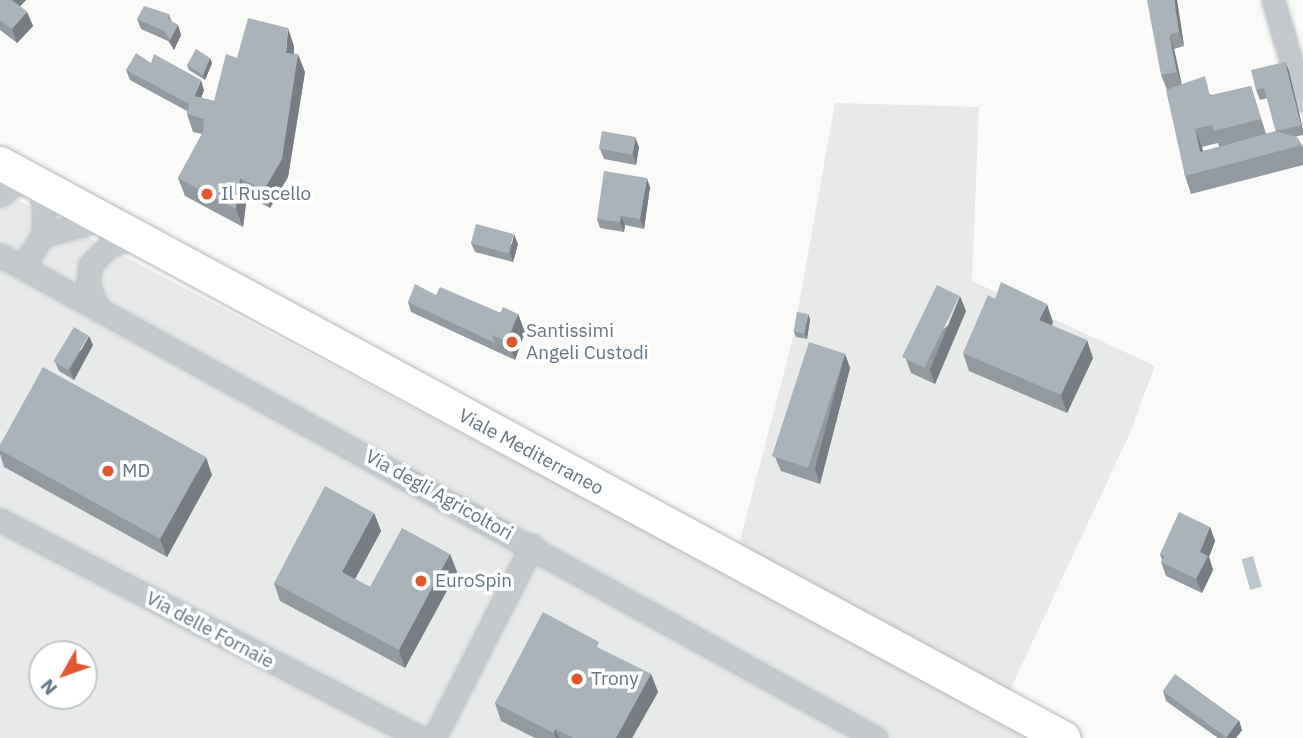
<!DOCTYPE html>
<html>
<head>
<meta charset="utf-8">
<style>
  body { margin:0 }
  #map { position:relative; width:1303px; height:738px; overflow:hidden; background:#fafaf8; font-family:"IBM Plex Sans",sans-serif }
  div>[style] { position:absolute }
  .built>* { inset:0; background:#e8e9e9 }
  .water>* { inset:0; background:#bbc7cb; transform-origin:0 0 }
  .roads { filter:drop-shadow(0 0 2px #b5babe) drop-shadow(0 0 2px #b5babe) }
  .minor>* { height:21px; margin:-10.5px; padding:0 10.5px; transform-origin:10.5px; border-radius:10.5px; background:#c3c8cc }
  .primary>* { height:33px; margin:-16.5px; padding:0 16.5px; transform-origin:16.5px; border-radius:16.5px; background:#fff }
  .wall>* { inset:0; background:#929a9f }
  .shaded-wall>* { inset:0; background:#777d82 }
  .building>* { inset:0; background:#aab3b9; transform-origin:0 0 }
  .dots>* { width:19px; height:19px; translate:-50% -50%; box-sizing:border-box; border:4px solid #fff; border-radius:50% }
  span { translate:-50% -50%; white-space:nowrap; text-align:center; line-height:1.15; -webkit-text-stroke:7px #fff; paint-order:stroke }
  .poi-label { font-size:19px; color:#657683 }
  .left { translate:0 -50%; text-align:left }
  .street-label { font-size:19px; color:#657683 }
  .north { position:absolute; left:28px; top:640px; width:70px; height:70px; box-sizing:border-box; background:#fff; border:2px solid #c1c8cd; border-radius:50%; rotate:230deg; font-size:19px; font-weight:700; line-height:28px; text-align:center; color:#657683 }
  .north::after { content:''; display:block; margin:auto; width:24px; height:32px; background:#e4572e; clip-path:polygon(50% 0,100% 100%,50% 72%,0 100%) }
</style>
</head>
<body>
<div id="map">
  <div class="built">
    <i style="clip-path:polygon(evenodd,835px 103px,979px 107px,972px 281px,1155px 366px,1129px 435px,996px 720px,1033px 738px,0 738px,0 191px,731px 575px,793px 338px,835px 103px,42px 654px,84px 654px,84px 696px,42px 696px,42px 654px)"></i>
  </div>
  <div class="water">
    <i style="left:1253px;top:556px;width:32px;height:12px;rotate:74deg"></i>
  </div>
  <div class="roads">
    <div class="minor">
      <i style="left:1273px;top:0;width:105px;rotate:73.5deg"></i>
      <i style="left:0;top:195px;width:19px;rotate:-36deg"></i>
      <i style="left:15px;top:184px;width:23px;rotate:2deg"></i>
      <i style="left:38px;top:185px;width:25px;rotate:76deg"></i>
      <i style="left:44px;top:209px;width:26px;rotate:92deg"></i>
      <i style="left:43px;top:235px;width:38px;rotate:123deg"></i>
      <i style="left:43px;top:235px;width:61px;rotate:-14.3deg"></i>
      <i style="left:0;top:255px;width:1000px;rotate:28.87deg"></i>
      <i style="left:99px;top:310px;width:27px;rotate:-114deg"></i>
      <i style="left:88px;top:285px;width:20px;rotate:-84deg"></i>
      <i style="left:90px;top:265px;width:30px;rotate:-46deg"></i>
      <i style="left:111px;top:243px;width:26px;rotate:-7deg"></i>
      <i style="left:0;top:520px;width:473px;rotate:27.4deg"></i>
      <i style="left:434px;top:738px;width:216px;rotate:-63deg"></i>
    </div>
    <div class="primary">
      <i style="left:0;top:163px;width:1209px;rotate:28.39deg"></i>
    </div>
  </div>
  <div class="wall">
    <i style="clip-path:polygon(0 0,26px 0,20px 6px,27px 12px,33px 26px,17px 43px,0 30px)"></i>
    <i style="clip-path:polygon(evenodd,1177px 0,1184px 46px,1174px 49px,1182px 85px,1212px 95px,1251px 86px,1266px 134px,1276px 131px,1267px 98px,1260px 100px,1256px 90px,1285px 62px,1289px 71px,1303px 129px,1303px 135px,1294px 137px,1302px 145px,1303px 148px,1303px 165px,1191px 194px,1185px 176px,1171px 89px,1167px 90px,1161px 75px,1177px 0,1218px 143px,1219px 147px,1203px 151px,1202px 147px,1218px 143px)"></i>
    <i style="clip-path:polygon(169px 14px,172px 22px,178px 25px,181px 35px,174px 50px,168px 41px,141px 29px,137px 19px)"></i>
    <i style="clip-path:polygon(294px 46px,294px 54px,305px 72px,288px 177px,270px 208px,247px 196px,243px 227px,185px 196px,178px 178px,202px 134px,193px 132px,187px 114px,187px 111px,130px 80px,126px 70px,151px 63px,204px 90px,201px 98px,214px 101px,237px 58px)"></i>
    <i style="clip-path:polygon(210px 58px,212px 63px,205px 80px,189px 70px,187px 65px)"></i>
    <i style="clip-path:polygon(639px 147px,636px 165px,604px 159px,600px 149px)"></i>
    <i style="clip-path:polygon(650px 187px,644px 229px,625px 225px,624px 232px,600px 228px,597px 219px)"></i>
    <i style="clip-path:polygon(471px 243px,518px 244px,513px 262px,475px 252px)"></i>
    <i style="clip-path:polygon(436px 295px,501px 313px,518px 314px,525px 332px,515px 360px,411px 312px,408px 302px)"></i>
    <i style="clip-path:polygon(966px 311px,935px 384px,911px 373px,906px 359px)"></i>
    <i style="clip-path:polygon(810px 319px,807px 339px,796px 337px,794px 332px)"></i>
    <i style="clip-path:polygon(1053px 322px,1052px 325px,1093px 358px,1067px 413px,969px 371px,963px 353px)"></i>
    <i style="clip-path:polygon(93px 345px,74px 380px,59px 371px,55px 362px)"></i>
    <i style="clip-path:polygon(845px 354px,850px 368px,820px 484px,781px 471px,775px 457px)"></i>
    <i style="clip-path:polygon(0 445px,212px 475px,167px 557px,4px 467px,0 454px)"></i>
    <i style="clip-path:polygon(374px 513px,381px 531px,355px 579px,370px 587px,450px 554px,457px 572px,405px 668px,280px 601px,274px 583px)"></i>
    <i style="clip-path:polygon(1210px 527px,1215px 541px,1209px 557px,1213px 570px,1202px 593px,1166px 576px,1161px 562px,1162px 560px,1160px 554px)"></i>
    <i style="clip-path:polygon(602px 650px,651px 674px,658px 692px,632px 738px,535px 738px,501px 721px,495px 703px)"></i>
    <i style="clip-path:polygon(1163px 691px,1242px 730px,1236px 738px,1218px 738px,1166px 701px)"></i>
  </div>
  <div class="shaded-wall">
    <i style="clip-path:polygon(11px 0,26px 0,15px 12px)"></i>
    <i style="clip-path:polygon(1174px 0,1177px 0,1184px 46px,1179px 32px)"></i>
    <i style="clip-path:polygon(27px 12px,33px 26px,17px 43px,12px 29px)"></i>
    <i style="clip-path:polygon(178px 25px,181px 35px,174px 50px,170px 40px)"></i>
    <i style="clip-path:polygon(288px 28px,294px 46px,292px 72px,286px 53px)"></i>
    <i style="clip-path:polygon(1169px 34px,1174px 49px,1182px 86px,1177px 72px)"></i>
    <i style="clip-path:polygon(298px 54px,305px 72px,288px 177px,270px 208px,264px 190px)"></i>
    <i style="clip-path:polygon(210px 58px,212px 63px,205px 80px,203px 75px)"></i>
    <i style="clip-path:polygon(1285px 62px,1289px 71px,1303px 131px,1301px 125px)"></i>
    <i style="clip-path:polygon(201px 80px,204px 90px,195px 115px,191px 106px)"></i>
    <i style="clip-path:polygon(1195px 129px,1202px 147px,1206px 170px,1200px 152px)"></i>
    <i style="clip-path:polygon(635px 137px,639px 147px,636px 165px,633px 155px)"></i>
    <i style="clip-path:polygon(240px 178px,247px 196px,243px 227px,236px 209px)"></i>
    <i style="clip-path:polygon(647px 178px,650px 187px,644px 229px,640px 219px)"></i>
    <i style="clip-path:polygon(621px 216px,625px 225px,624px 232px,620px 222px)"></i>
    <i style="clip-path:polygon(514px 234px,518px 244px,513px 262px,510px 253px)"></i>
    <i style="clip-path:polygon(960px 296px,966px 311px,935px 384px,930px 370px)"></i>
    <i style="clip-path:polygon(1047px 304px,1053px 322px,1046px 338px,1039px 320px)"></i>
    <i style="clip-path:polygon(518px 314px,525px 332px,515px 360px,508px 342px)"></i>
    <i style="clip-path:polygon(808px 314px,810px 319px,807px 339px,805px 334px)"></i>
    <i style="clip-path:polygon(89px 336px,93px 345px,74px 380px,70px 370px)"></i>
    <i style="clip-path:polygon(1087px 340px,1093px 358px,1067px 413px,1061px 395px)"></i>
    <i style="clip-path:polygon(845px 354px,850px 368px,820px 484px,815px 469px)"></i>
    <i style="clip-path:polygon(206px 457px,212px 475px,167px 557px,160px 539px)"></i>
    <i style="clip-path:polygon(374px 513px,381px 531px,349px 590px,342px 572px)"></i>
    <i style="clip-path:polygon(1210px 527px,1215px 541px,1209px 557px,1213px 570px,1202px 593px,1196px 579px,1200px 552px)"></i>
    <i style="clip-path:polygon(450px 554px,457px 572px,405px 668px,399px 650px)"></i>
    <i style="clip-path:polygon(651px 674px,658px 692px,632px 738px,616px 738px)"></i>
    <i style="clip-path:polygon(1239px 720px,1242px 730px,1236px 738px,1227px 738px,1226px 737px)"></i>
    <i style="clip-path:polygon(555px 729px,559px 738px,556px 738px,554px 733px)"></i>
  </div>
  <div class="building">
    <i style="clip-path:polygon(0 0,12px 0,27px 12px,12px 29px,0 20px)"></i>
    <i style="clip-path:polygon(1147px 0,1174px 0,1179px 32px,1169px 34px,1177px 72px,1161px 75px)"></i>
    <i style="clip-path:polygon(144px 6px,169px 14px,168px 19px,178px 25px,170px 40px,164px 31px,137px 19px)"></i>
    <i style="clip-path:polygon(248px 18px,288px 28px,286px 53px,298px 54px,282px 159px,264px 190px,240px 178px,236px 209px,178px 178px,203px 132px,204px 119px,187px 114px,191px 95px,214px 101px,226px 54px,237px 58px)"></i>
    <i style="clip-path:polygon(196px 49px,210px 58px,203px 75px,187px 65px)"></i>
    <i style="clip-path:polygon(136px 53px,151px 63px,154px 54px,201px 80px,195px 96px,191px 95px,189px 104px,126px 70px)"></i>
    <i style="clip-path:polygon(1285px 62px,1301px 125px,1281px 130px,1275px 129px,1264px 88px,1256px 90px,1251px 70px)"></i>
    <i style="clip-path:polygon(1205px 76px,1210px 96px,1251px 86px,1261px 119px,1214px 131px,1212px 125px,1195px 129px,1200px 152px,1276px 131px,1298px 138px,1302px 145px,1185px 176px,1166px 90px)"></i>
    <i style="left:602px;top:131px;width:34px;height:18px;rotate:10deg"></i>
    <i style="clip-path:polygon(604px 171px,647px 178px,640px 219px,621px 216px,620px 222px,597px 219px)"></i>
    <i style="left:476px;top:224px;width:39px;height:20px;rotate:15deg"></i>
    <i style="clip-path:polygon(1001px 282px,1047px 304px,1039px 320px,1087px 340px,1061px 395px,963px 353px,988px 295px,995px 299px)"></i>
    <i style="clip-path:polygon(415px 284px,436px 295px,440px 287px,501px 313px,492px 335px,495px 343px,408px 302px)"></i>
    <i style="left:937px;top:285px;width:25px;height:80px;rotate:26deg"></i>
    <i style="left:503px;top:307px;width:17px;height:30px;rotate:25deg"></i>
    <i style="left:797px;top:312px;width:11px;height:20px;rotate:10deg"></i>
    <i style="left:74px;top:327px;width:17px;height:40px;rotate:31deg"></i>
    <i style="left:809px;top:342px;width:38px;height:120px;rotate:18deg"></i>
    <i style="clip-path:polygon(43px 367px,206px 457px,160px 539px,0 450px,0 445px)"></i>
    <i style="clip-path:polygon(325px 486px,374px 513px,342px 572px,370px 587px,402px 528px,450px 554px,399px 650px,274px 583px)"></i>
    <i style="clip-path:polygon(1179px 512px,1210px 527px,1200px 552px,1208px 556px,1196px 579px,1161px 562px,1165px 556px,1160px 554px)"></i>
    <i style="clip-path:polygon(543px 612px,599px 642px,597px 647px,651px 674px,616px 738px,573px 738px,555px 729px,554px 733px,495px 703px)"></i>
    <i style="left:1175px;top:674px;width:79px;height:21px;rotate:36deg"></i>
  </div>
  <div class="dots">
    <i style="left:207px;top:194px;background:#e4572e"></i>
    <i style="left:512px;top:342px;background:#e4572e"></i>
    <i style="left:108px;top:471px;background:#e4572e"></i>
    <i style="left:421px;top:581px;background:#e4572e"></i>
    <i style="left:577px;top:679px;background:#e4572e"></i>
  </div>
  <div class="poi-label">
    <span class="left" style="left:221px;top:194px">Il Ruscello</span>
    <span class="left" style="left:526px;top:342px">Santissimi<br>Angeli Custodi</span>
    <span class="left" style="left:122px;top:471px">MD</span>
    <span class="left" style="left:435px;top:581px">EuroSpin</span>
    <span class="left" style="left:591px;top:679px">Trony</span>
  </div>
  <div class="street-label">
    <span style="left:531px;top:452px;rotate:28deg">Viale Mediterraneo</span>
    <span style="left:439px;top:495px;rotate:29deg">Via degli Agricoltori</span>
    <span style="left:210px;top:630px;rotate:28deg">Via delle Fornaie</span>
  </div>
  <div class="north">N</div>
</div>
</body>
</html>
